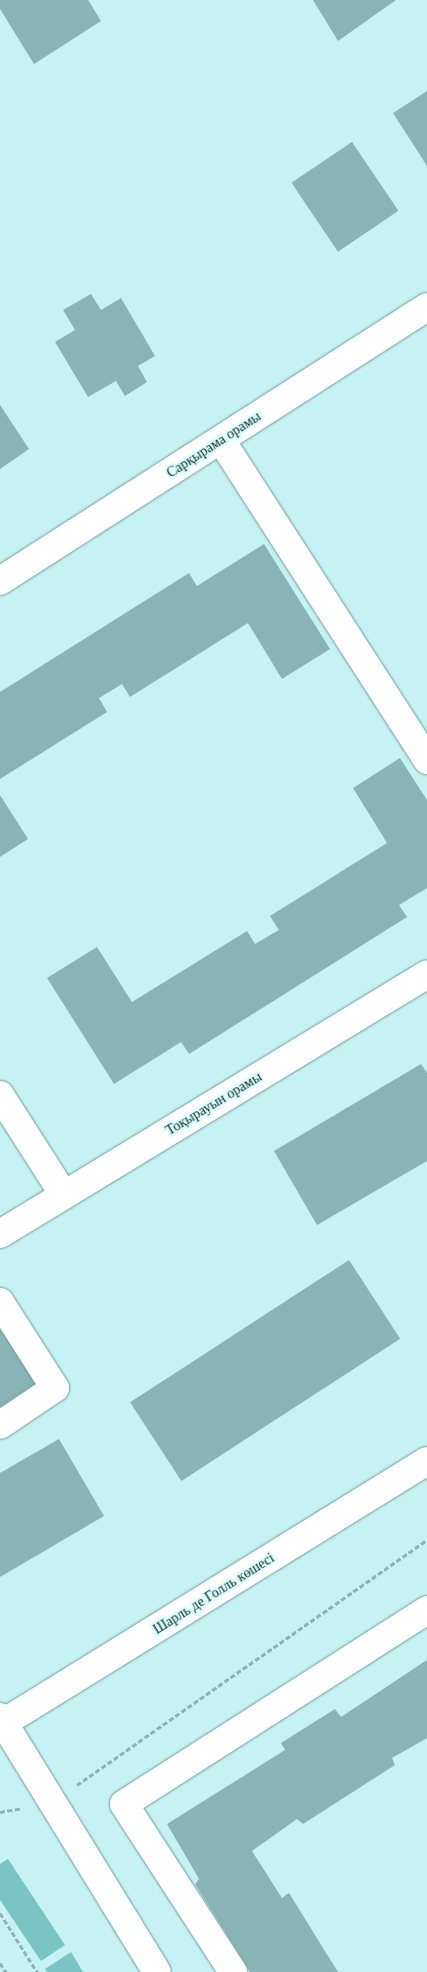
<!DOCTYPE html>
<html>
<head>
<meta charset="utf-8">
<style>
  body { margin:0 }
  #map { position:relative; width:427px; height:1972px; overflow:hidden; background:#c6f2f3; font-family:Georgia,serif }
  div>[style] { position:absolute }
  .green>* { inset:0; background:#7ac4c6 }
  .building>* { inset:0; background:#89b4b5; transform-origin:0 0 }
  .path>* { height:3px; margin-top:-1.5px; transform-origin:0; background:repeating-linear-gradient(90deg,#8eb2b3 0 5px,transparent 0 7.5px) }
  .roads { filter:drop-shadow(0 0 1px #719b9c) drop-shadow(0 0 1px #719b9c) }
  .minor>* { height:28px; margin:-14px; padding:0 14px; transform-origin:14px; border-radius:14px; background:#fff }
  span { translate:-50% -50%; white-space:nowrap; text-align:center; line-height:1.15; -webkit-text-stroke:4.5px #dafefe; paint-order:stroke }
  .street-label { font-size:14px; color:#122324 }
</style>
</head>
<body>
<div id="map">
  <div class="green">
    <i style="clip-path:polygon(8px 1859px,65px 1945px,41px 1961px,0 1900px,0 1864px)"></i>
    <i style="clip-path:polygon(71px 1952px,83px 1972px,47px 1972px,45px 1969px)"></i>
  </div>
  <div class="building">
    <i style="clip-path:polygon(0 0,88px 0,101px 21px,34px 64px,0 9px)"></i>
    <i style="clip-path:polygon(313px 0,396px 0,338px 41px)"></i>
    <i style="clip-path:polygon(427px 91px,427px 166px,393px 113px)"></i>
    <i style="left:352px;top:142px;width:83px;height:73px;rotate:56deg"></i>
    <i style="clip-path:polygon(91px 294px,101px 310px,121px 298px,155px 356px,138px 366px,147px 382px,125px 396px,116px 381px,88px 397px,55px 342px,75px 330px,63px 310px)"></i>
    <i style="clip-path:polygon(0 405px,29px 449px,0 469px)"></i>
    <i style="clip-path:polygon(264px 544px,330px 649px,282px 679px,248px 623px,130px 697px,122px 684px,99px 698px,107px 712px,0 779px,0 692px,189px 573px,197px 586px)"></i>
    <i style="clip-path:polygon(400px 758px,427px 800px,427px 888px,399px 905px,407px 917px,189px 1054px,181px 1042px,114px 1084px,47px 978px,97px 947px,132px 1002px,247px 931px,255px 944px,279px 930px,270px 916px,387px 843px,353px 788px)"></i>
    <i style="clip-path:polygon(0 795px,28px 839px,0 857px)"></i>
    <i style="clip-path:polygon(421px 1064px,427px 1073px,427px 1161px,317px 1225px,274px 1151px)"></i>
    <i style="left:349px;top:1260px;width:94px;height:261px;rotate:57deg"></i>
    <i style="clip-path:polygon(0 1303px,57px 1381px,0 1414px)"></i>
    <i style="clip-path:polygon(59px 1439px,104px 1516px,0 1577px,0 1473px)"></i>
    <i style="clip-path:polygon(427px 1660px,427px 1738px,392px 1758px,395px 1765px,303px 1824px,297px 1819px,252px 1851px,282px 1898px,289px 1893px,338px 1972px,250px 1972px,195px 1884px,199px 1879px,167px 1824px,285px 1750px,281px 1743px,335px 1709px,341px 1717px)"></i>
  </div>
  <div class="path">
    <i style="left:77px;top:1785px;width:427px;rotate:-35deg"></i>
    <i style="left:0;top:1812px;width:22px;rotate:-10deg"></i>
    <i style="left:0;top:1913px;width:70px;rotate:57.9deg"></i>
    <i style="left:0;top:1963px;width:11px;rotate:56deg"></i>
  </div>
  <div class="roads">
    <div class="minor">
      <i style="left:221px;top:440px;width:381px;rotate:57.2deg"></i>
      <i style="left:0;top:581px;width:507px;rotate:-32.69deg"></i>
      <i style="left:0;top:1095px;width:119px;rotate:57.4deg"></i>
      <i style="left:0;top:1234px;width:500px;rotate:-31.3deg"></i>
      <i style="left:0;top:1302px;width:102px;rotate:57.4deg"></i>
      <i style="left:55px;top:1388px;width:66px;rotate:146.1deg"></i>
      <i style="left:0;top:1717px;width:299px;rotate:58.4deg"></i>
      <i style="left:0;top:1725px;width:502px;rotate:-31.73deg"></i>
      <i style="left:233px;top:1972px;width:200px;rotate:-123deg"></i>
      <i style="left:124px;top:1804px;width:360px;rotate:-32.6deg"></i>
    </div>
  </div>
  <div class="street-label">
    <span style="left:214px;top:445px;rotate:-33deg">Сарқырама орамы</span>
    <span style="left:214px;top:1104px;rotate:-31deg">Тоқырауын орамы</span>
    <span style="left:214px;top:1594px;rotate:-32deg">Шарль де Голль көшесі</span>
  </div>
</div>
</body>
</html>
